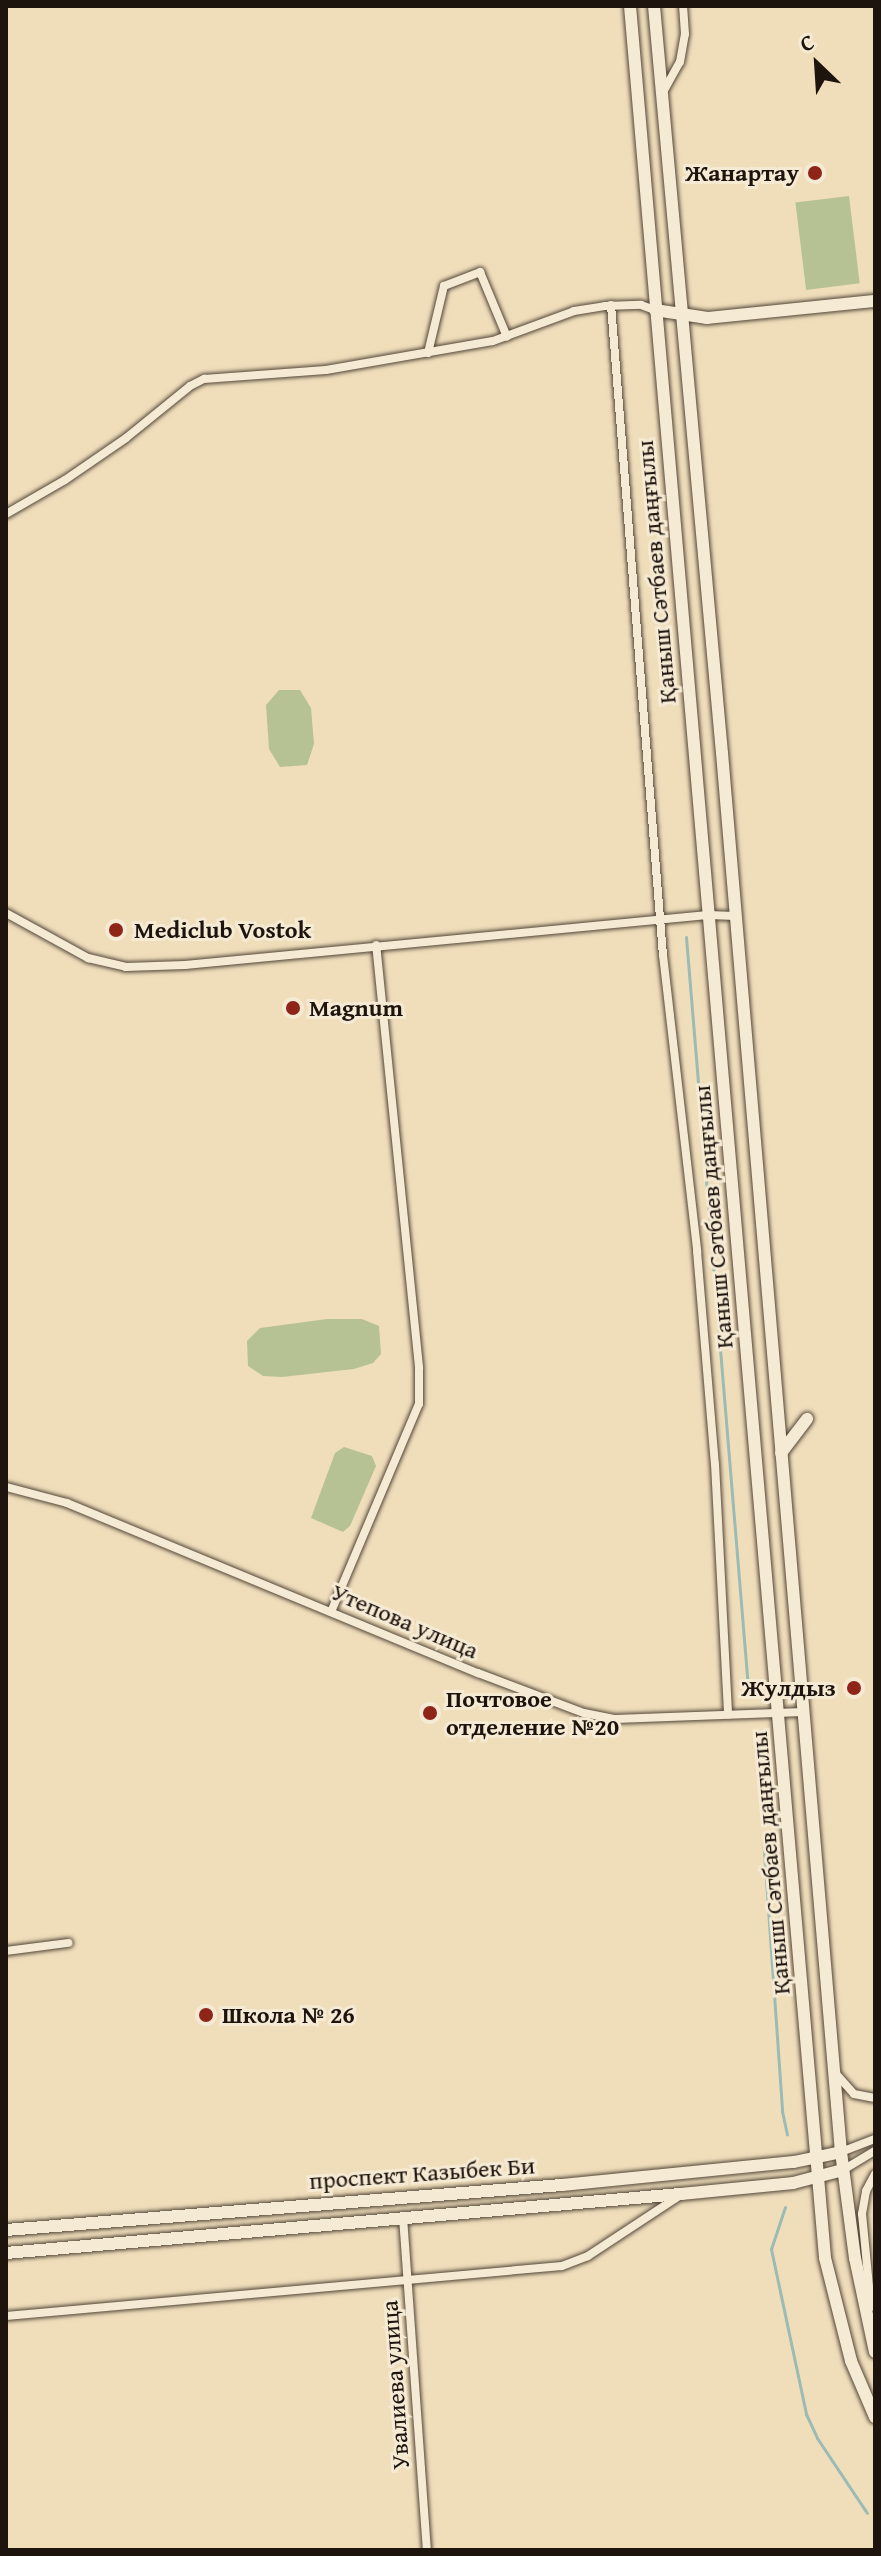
<!DOCTYPE html>
<html>
<head>
<meta charset="utf-8">
<style>
  body { margin:0 }
  #map { position:relative; width:881px; height:2556px; overflow:hidden; background:#f0debb; font-family:"Gentium Book Plus",serif }
  div>[style] { position:absolute }
  .green>* { inset:0; background:#b6c293; transform-origin:0 0 }
  .stream>* { height:3px; margin:-1.5px; padding:0 1.5px; transform-origin:1.5px; border-radius:1.5px; background:#9bbbb4 }
  .roads { filter:drop-shadow(0 0 2px #524639) drop-shadow(0 0 2px #524639) }
  .street>* { height:8px; margin:-4px; padding:0 4px; transform-origin:4px; border-radius:4px; background:#f5ead3 }
  .secondary>* { height:12px; margin:-6px; padding:0 6px; transform-origin:6px; border-radius:6px; background:#f5ead3 }
  .dots>* { width:22px; height:22px; translate:-50% -50%; box-sizing:border-box; border:4px solid #f5ead3; border-radius:50% }
  span { translate:-50% -50%; white-space:nowrap; text-align:center; line-height:1.15; -webkit-text-stroke:6px #f5ead3; paint-order:stroke }
  .poi-label { font-size:24px; color:#1e140e; font-weight:700 }
  .right { translate:-100% -50%; text-align:right }
  .left { translate:0 -50%; text-align:left }
  .street-label { font-size:24px; color:#1e140e }
  .frame { position:absolute; inset:0; border:8px solid #1e140e; pointer-events:none }
  .north { position:absolute; left:777px; top:24px; width:80px; height:80px; -webkit-text-stroke:6px #f5ead3; paint-order:stroke; rotate:335deg; font-size:22px; font-weight:700; line-height:32px; text-align:center; color:#1e140e }
  .north::after { content:''; display:block; margin:auto; width:28px; height:36px; background:#1e140e; clip-path:polygon(50% 0,100% 100%,50% 72%,0 100%) }
</style>
</head>
<body>
<div id="map">
  <div class="green">
    <i style="left:849px;top:196px;width:88px;height:54px;rotate:83deg"></i>
    <i style="clip-path:polygon(279px 690px,300px 690px,311px 708px,314px 744px,307px 765px,280px 767px,269px 749px,266px 705px)"></i>
    <i style="clip-path:polygon(327px 1319px,362px 1319px,379px 1326px,381px 1354px,373px 1363px,354px 1369px,282px 1377px,263px 1376px,248px 1366px,247px 1341px,260px 1328px)"></i>
    <i style="clip-path:polygon(344px 1447px,372px 1456px,376px 1466px,350px 1526px,343px 1532px,311px 1518px,335px 1453px)"></i>
  </div>
  <div class="stream">
    <i style="left:686px;top:937px;width:754px;rotate:85.28deg"></i>
    <i style="left:755px;top:1746px;width:33px;rotate:81deg"></i>
    <i style="left:763px;top:1837px;width:275px;rotate:86deg"></i>
    <i style="left:782px;top:2111px;width:24px;rotate:78deg"></i>
    <i style="left:785px;top:2207px;width:44px;rotate:108.4deg"></i>
    <i style="left:771px;top:2249px;width:169px;rotate:78deg"></i>
    <i style="left:806px;top:2414px;width:26px;rotate:65deg"></i>
    <i style="left:817px;top:2438px;width:90px;rotate:56.3deg"></i>
  </div>
  <div class="roads">
    <div class="street">
      <i style="left:662px;top:94px;width:37px;rotate:-61deg"></i>
      <i style="left:680px;top:62px;width:28px;rotate:-80deg"></i>
      <i style="left:685px;top:34px;width:28px;rotate:-94deg"></i>
      <i style="left:611px;top:305px;width:652px;rotate:85.43deg"></i>
      <i style="left:663px;top:955px;width:298px;rotate:83.4deg"></i>
      <i style="left:697px;top:1251px;width:214px;rotate:85.2deg"></i>
      <i style="left:715px;top:1464px;width:251px;rotate:87deg"></i>
      <i style="left:428px;top:353px;width:69px;rotate:-76.6deg"></i>
      <i style="left:444px;top:286px;width:39px;rotate:-21deg"></i>
      <i style="left:480px;top:272px;width:70px;rotate:67.4deg"></i>
      <i style="left:6px;top:514px;width:68px;rotate:-30deg"></i>
      <i style="left:65px;top:480px;width:74px;rotate:-34.5deg"></i>
      <i style="left:126px;top:438px;width:82px;rotate:-39.1deg"></i>
      <i style="left:190px;top:386px;width:16px;rotate:-27deg"></i>
      <i style="left:204px;top:379px;width:122px;rotate:-4.2deg"></i>
      <i style="left:326px;top:370px;width:169px;rotate:-9.9deg"></i>
      <i style="left:493px;top:341px;width:86px;rotate:-20.3deg"></i>
      <i style="left:574px;top:311px;width:31px;rotate:-9deg"></i>
      <i style="left:605px;top:306px;width:36px;rotate:-2deg"></i>
      <i style="left:641px;top:305px;width:15px;rotate:20deg"></i>
      <i style="left:6px;top:913px;width:94px;rotate:28.8deg"></i>
      <i style="left:88px;top:958px;width:39px;rotate:13deg"></i>
      <i style="left:126px;top:967px;width:59px;rotate:-1.9deg"></i>
      <i style="left:185px;top:965px;width:525px;rotate:-5.46deg"></i>
      <i style="left:708px;top:915px;width:27px;rotate:2deg"></i>
      <i style="left:6px;top:1487px;width:63px;rotate:14.7deg"></i>
      <i style="left:67px;top:1503px;width:445px;rotate:22.5deg"></i>
      <i style="left:478px;top:1673px;width:113px;rotate:20.7deg"></i>
      <i style="left:584px;top:1713px;width:32px;rotate:11deg"></i>
      <i style="left:615px;top:1719px;width:188px;rotate:-2.1deg"></i>
      <i style="left:331px;top:1612px;width:226px;rotate:-67.1deg"></i>
      <i style="left:419px;top:1404px;width:37px;rotate:-90deg"></i>
      <i style="left:419px;top:1367px;width:424px;rotate:-95.8deg"></i>
      <i style="left:6px;top:1951px;width:63px;rotate:-7.4deg"></i>
      <i style="left:837px;top:2075px;width:25px;rotate:48deg"></i>
      <i style="left:854px;top:2094px;width:21px;rotate:11deg"></i>
      <i style="left:841px;top:2152px;width:36px;rotate:-21deg"></i>
      <i style="left:843px;top:2170px;width:37px;rotate:-31deg"></i>
      <i style="left:403px;top:2217px;width:334px;rotate:85.9deg"></i>
      <i style="left:871px;top:2307px;width:93px;rotate:-95.5deg"></i>
      <i style="left:862px;top:2214px;width:23px;rotate:-80deg"></i>
      <i style="left:866px;top:2191px;width:19px;rotate:-62deg"></i>
      <i style="left:6px;top:2316px;width:558px;rotate:-5.14deg"></i>
      <i style="left:562px;top:2266px;width:28px;rotate:-21deg"></i>
      <i style="left:588px;top:2256px;width:109px;rotate:-33.4deg"></i>
    </div>
    <div class="secondary">
      <i style="left:630px;top:6px;width:2260px;rotate:85.05deg"></i>
      <i style="left:825px;top:2258px;width:106px;rotate:75.8deg"></i>
      <i style="left:851px;top:2361px;width:61px;rotate:66.8deg"></i>
      <i style="left:654px;top:6px;width:750px;rotate:84.8deg"></i>
      <i style="left:722px;top:753px;width:1404px;rotate:85.14deg"></i>
      <i style="left:841px;top:2152px;width:107px;rotate:82.5deg"></i>
      <i style="left:855px;top:2258px;width:96px;rotate:78deg"></i>
      <i style="left:655px;top:310px;width:53px;rotate:8.7deg"></i>
      <i style="left:707px;top:318px;width:169px;rotate:-5.8deg"></i>
      <i style="left:781px;top:1453px;width:43px;rotate:-52.6deg"></i>
      <i style="left:6px;top:2230px;width:558px;rotate:-4.63deg"></i>
      <i style="left:562px;top:2185px;width:233px;rotate:-5.7deg"></i>
      <i style="left:794px;top:2162px;width:48px;rotate:-12deg"></i>
      <i style="left:6px;top:2253px;width:678px;rotate:-5deg"></i>
      <i style="left:681px;top:2194px;width:113px;rotate:-5.6deg"></i>
      <i style="left:793px;top:2183px;width:52px;rotate:-14.6deg"></i>
    </div>
  </div>
  <div class="dots">
    <i style="left:815px;top:173px;background:#8f2418"></i>
    <i style="left:116px;top:930px;background:#8f2418"></i>
    <i style="left:293px;top:1008px;background:#8f2418"></i>
    <i style="left:854px;top:1688px;background:#8f2418"></i>
    <i style="left:430px;top:1713px;background:#8f2418"></i>
    <i style="left:206px;top:2015px;background:#8f2418"></i>
  </div>
  <div class="poi-label">
    <span class="right" style="left:799px;top:173px">Жанартау</span>
    <span class="left" style="left:134px;top:930px">Mediclub Vostok</span>
    <span class="left" style="left:309px;top:1008px">Magnum</span>
    <span class="right" style="left:836px;top:1688px">Жулдыз</span>
    <span class="left" style="left:446px;top:1713px">Почтовое<br>отделение №20</span>
    <span class="left" style="left:222px;top:2015px">Школа № 26</span>
  </div>
  <div class="street-label">
    <span style="left:656px;top:572px;rotate:-95deg">Қаныш Сәтбаев даңғылы</span>
    <span style="left:713px;top:1217px;rotate:-95deg">Қаныш Сәтбаев даңғылы</span>
    <span style="left:405px;top:1621px;rotate:23deg">Утепова улица</span>
    <span style="left:770px;top:1863px;rotate:-95deg">Қаныш Сәтбаев даңғылы</span>
    <span style="left:422px;top:2173px;rotate:-4deg">проспект Казыбек Би</span>
    <span style="left:395px;top:2385px;rotate:-94deg">Увалиева улица</span>
  </div>
  <div class="frame"></div>
  <div class="north">С</div>
</div>
</body>
</html>
